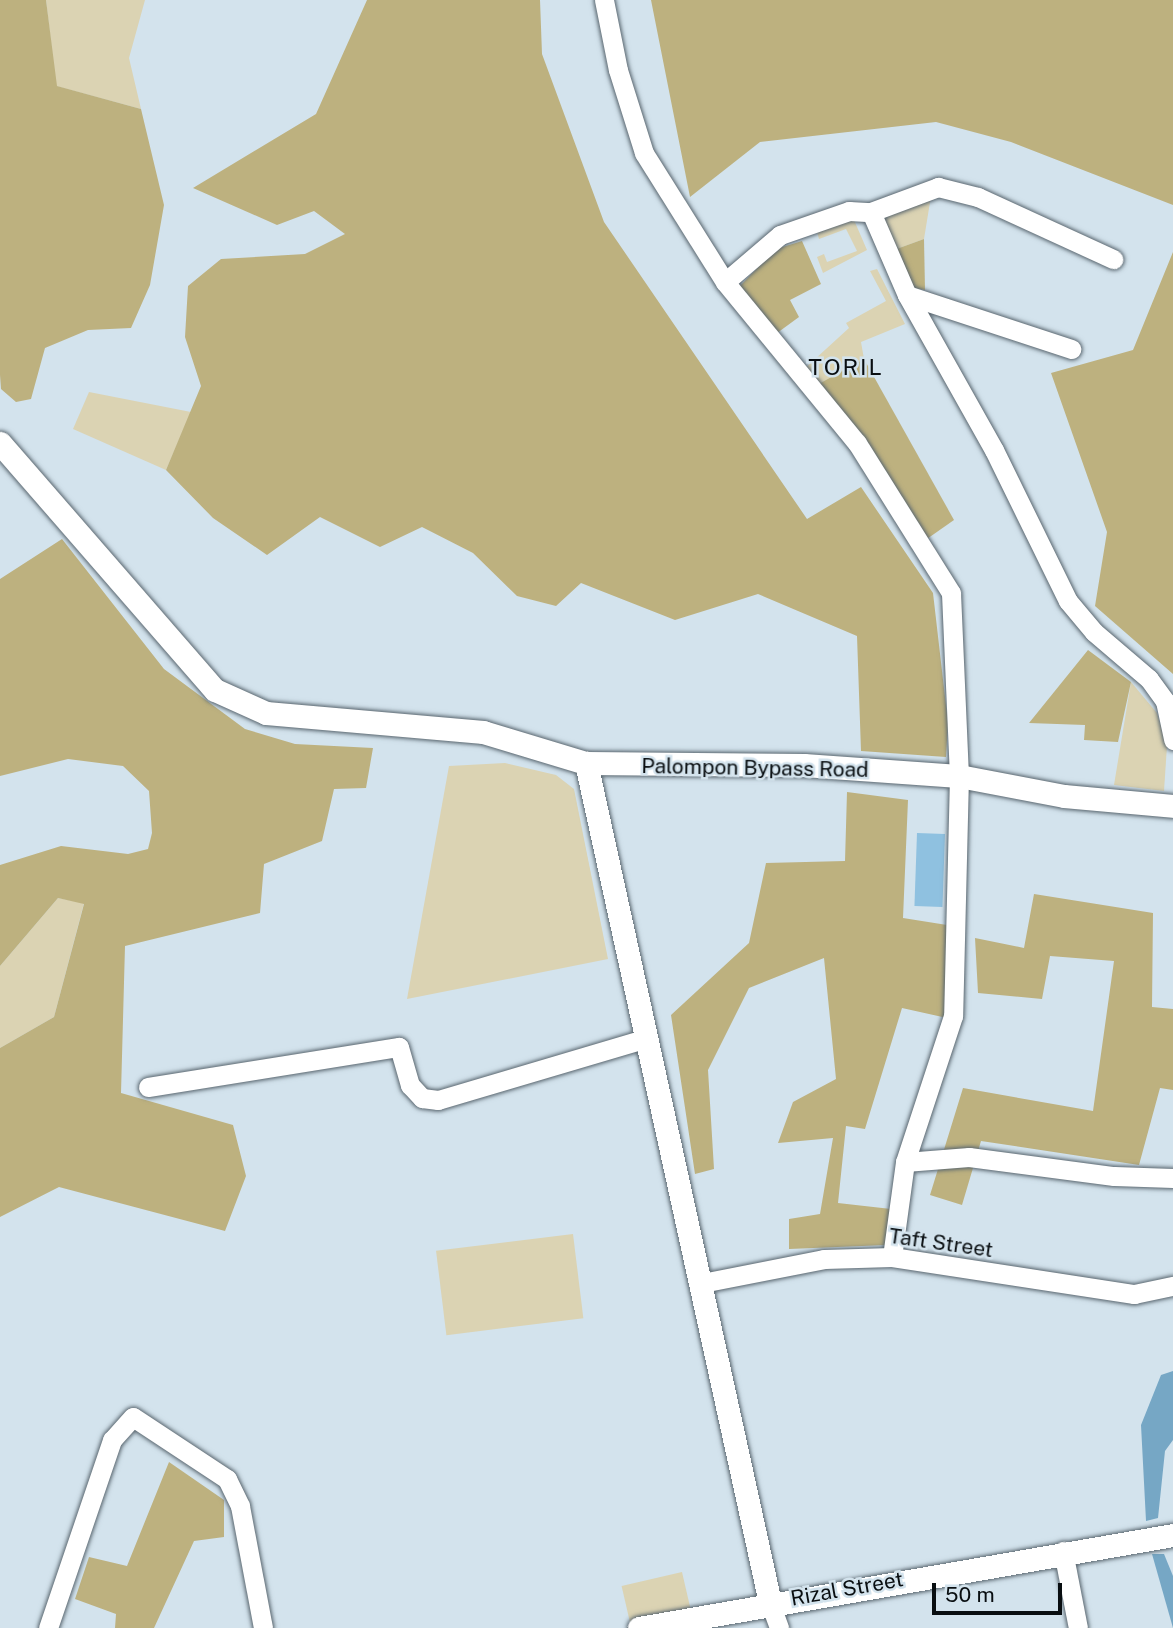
<!DOCTYPE html>
<html>
<head>
<meta charset="utf-8">
<style>
  body { margin:0 }
  #map { position:relative; width:1173px; height:1628px; overflow:hidden; background:#d3e3ed; font-family:"Public Sans",sans-serif }
  div>[style] { position:absolute }
  .green>* { inset:0; background:#dbd3b3; transform-origin:0 0 }
  .forest>* { inset:0; background:#bdb17f }
  .water>* { inset:0; background:#76a7c5 }
  .building>* { inset:0; background:#8fc1e0; transform-origin:0 0 }
  .roads { filter:drop-shadow(0 0 2px #59666f) drop-shadow(0 0 2px #59666f) }
  .minor>* { height:19px; margin:-9.5px; padding:0 9.5px; transform-origin:9.5px; border-radius:9.5px; background:#fff }
  .major>* { height:23px; margin:-11.5px; padding:0 11.5px; transform-origin:11.5px; border-radius:11.5px; background:#fff }
  span { translate:-50% -50%; white-space:nowrap; text-align:center; line-height:1.15; -webkit-text-stroke:5px #d3e3ed; paint-order:stroke }
  .street-label { font-size:21px; color:#090e11 }
  .neighbourhood-label { font-size:23px; color:#090e11; letter-spacing:2px }
  .scale { position:absolute; left:932px; top:1583px; width:130px; height:32px; box-sizing:border-box; border:4px solid #090e11; border-top:0; padding-left:9px; font-size:21px; line-height:24px; white-space:nowrap; color:#090e11; -webkit-text-stroke:5px #d3e3ed; paint-order:stroke }
</style>
</head>
<body>
<div id="map">
  <div class="green">
    <i style="clip-path:polygon(46px 0,145px 0,129px 58px,141px 109px,56px 86px)"></i>
    <i style="clip-path:polygon(931px 196px,924px 239px,891px 251px,880px 219px)"></i>
    <i style="clip-path:polygon(854px 220px,867px 250px,823px 273px,817px 257px,824px 254px,827px 262px,857px 251px,846px 229px,819px 239px,817px 232px)"></i>
    <i style="clip-path:polygon(877px 269px,905px 324px,861px 342px,864px 359px,815px 386px,803px 370px,849px 328px,846px 323px,886px 301px,870px 271px)"></i>
    <i style="clip-path:polygon(89px 392px,191px 412px,166px 470px,73px 429px)"></i>
    <i style="clip-path:polygon(1131px 682px,1157px 713px,1167px 746px,1164px 791px,1114px 785px)"></i>
    <i style="clip-path:polygon(505px 763px,556px 775px,574px 789px,608px 959px,407px 999px,449px 766px)"></i>
    <i style="clip-path:polygon(58px 898px,84px 903px,54px 1017px,0 1048px,0 966px)"></i>
    <i style="left:573px;top:1234px;width:85px;height:138px;rotate:83deg"></i>
    <i style="left:682px;top:1572px;width:45px;height:62px;rotate:77deg"></i>
  </div>
  <div class="forest">
    <i style="clip-path:polygon(0 0,46px 0,57px 86px,141px 109px,164px 205px,150px 285px,131px 328px,88px 330px,45px 348px,31px 399px,16px 402px,1px 389px,0 375px)"></i>
    <i style="clip-path:polygon(367px 0,540px 0,542px 54px,604px 222px,807px 519px,861px 487px,933px 593px,948px 723px,946px 757px,861px 751px,857px 636px,758px 594px,675px 620px,581px 583px,556px 606px,517px 596px,473px 553px,422px 527px,380px 547px,320px 517px,267px 555px,213px 518px,166px 470px,201px 386px,185px 337px,188px 286px,221px 259px,305px 254px,345px 234px,314px 211px,277px 225px,193px 188px,316px 114px)"></i>
    <i style="clip-path:polygon(651px 0,1173px 0,1173px 205px,1011px 142px,936px 122px,760px 142px,690px 197px)"></i>
    <i style="clip-path:polygon(924px 239px,925px 290px,909px 287px,891px 251px)"></i>
    <i style="clip-path:polygon(802px 241px,821px 284px,790px 300px,799px 317px,773px 336px,738px 288px,776px 249px)"></i>
    <i style="clip-path:polygon(1173px 252px,1173px 674px,1095px 606px,1107px 532px,1051px 373px,1133px 350px)"></i>
    <i style="clip-path:polygon(864px 359px,954px 520px,924px 541px,815px 386px)"></i>
    <i style="clip-path:polygon(62px 539px,164px 669px,245px 729px,295px 744px,373px 748px,366px 788px,334px 789px,322px 841px,264px 864px,260px 913px,125px 946px,121px 1093px,233px 1125px,246px 1176px,225px 1231px,59px 1187px,0 1217px,0 1048px,54px 1017px,84px 904px,58px 898px,0 966px,0 865px,61px 846px,128px 854px,148px 849px,152px 833px,149px 791px,123px 766px,68px 759px,0 776px,0 579px)"></i>
    <i style="clip-path:polygon(1088px 650px,1131px 682px,1118px 742px,1084px 740px,1085px 725px,1029px 723px)"></i>
    <i style="clip-path:polygon(847px 792px,908px 800px,903px 918px,947px 925px,947px 1018px,902px 1008px,865px 1129px,846px 1126px,838px 1203px,891px 1209px,886px 1245px,789px 1249px,789px 1219px,820px 1214px,833px 1138px,778px 1143px,793px 1102px,836px 1079px,824px 958px,749px 988px,708px 1070px,714px 1169px,695px 1174px,671px 1015px,749px 943px,766px 863px,845px 861px)"></i>
    <i style="clip-path:polygon(1034px 894px,1153px 913px,1152px 1007px,1173px 1009px,1173px 1090px,1160px 1088px,1139px 1165px,981px 1141px,962px 1205px,930px 1195px,963px 1088px,1093px 1111px,1114px 961px,1050px 956px,1042px 999px,978px 993px,975px 938px,1024px 948px)"></i>
    <i style="clip-path:polygon(169px 1462px,224px 1500px,224px 1537px,194px 1541px,154px 1628px,115px 1628px,116px 1614px,75px 1599px,89px 1557px,127px 1566px)"></i>
  </div>
  <div class="water">
    <i style="clip-path:polygon(1173px 1371px,1173px 1440px,1165px 1451px,1158px 1518px,1146px 1521px,1141px 1425px,1161px 1375px)"></i>
    <i style="clip-path:polygon(1152px 1554px,1164px 1554px,1173px 1576px,1173px 1628px)"></i>
  </div>
  <div class="building">
    <i style="left:917px;top:833px;width:28px;height:73px;rotate:2deg"></i>
  </div>
  <div class="roads">
    <div class="minor">
      <i style="left:604px;top:0;width:71px;rotate:78.7deg"></i>
      <i style="left:618px;top:70px;width:87px;rotate:72.6deg"></i>
      <i style="left:644px;top:153px;width:152px;rotate:57.9deg"></i>
      <i style="left:725px;top:282px;width:208px;rotate:50.7deg"></i>
      <i style="left:857px;top:443px;width:177px;rotate:57.9deg"></i>
      <i style="left:951px;top:593px;width:183px;rotate:87.5deg"></i>
      <i style="left:959px;top:776px;width:240px;rotate:91.4deg"></i>
      <i style="left:953px;top:1016px;width:154px;rotate:108.2deg"></i>
      <i style="left:905px;top:1162px;width:96px;rotate:97.8deg"></i>
      <i style="left:871px;top:212px;width:90px;rotate:66.6deg"></i>
      <i style="left:907px;top:295px;width:178px;rotate:60.7deg"></i>
      <i style="left:994px;top:450px;width:168px;rotate:63.9deg"></i>
      <i style="left:1068px;top:601px;width:40px;rotate:50deg"></i>
      <i style="left:1094px;top:632px;width:72px;rotate:40.5deg"></i>
      <i style="left:1149px;top:679px;width:27px;rotate:54deg"></i>
      <i style="left:1165px;top:701px;width:40px;rotate:78deg"></i>
      <i style="left:725px;top:282px;width:72px;rotate:-40.5deg"></i>
      <i style="left:780px;top:235px;width:73px;rotate:-19.2deg"></i>
      <i style="left:849px;top:211px;width:22px;rotate:3deg"></i>
      <i style="left:871px;top:212px;width:72px;rotate:-20.5deg"></i>
      <i style="left:938px;top:187px;width:41px;rotate:14deg"></i>
      <i style="left:978px;top:197px;width:149px;rotate:24.7deg"></i>
      <i style="left:907px;top:295px;width:173px;rotate:18.2deg"></i>
      <i style="left:148px;top:1087px;width:254px;rotate:-9.1deg"></i>
      <i style="left:399px;top:1047px;width:40px;rotate:74deg"></i>
      <i style="left:410px;top:1085px;width:18px;rotate:47deg"></i>
      <i style="left:422px;top:1098px;width:16px;rotate:7deg"></i>
      <i style="left:438px;top:1100px;width:218px;rotate:-16.5deg"></i>
      <i style="left:905px;top:1162px;width:64px;rotate:-4.5deg"></i>
      <i style="left:969px;top:1157px;width:146px;rotate:7.5deg"></i>
      <i style="left:1114px;top:1176px;width:59px;rotate:1.9deg"></i>
      <i style="left:702px;top:1283px;width:124px;rotate:-11.1deg"></i>
      <i style="left:824px;top:1259px;width:68px;rotate:-1.7deg"></i>
      <i style="left:892px;top:1257px;width:245px;rotate:8.7deg"></i>
      <i style="left:1134px;top:1294px;width:40px;rotate:-12deg"></i>
      <i style="left:1063px;top:1551px;width:78px;rotate:79deg"></i>
      <i style="left:770px;top:1603px;width:27px;rotate:70deg"></i>
      <i style="left:48px;top:1628px;width:199px;rotate:-71.2deg"></i>
      <i style="left:112px;top:1440px;width:31px;rotate:-48deg"></i>
      <i style="left:133px;top:1417px;width:113px;rotate:33.4deg"></i>
      <i style="left:227px;top:1479px;width:30px;rotate:64deg"></i>
      <i style="left:240px;top:1506px;width:124px;rotate:79.3deg"></i>
    </div>
    <div class="major">
      <i style="left:0;top:443px;width:327px;rotate:49deg"></i>
      <i style="left:215px;top:690px;width:56px;rotate:24.3deg"></i>
      <i style="left:266px;top:713px;width:218px;rotate:5deg"></i>
      <i style="left:483px;top:732px;width:108px;rotate:16.8deg"></i>
      <i style="left:586px;top:763px;width:218px;rotate:0.5deg"></i>
      <i style="left:804px;top:765px;width:155px;rotate:4.1deg"></i>
      <i style="left:959px;top:776px;width:107px;rotate:10.8deg"></i>
      <i style="left:1064px;top:796px;width:109px;rotate:5.2deg"></i>
      <i style="left:586px;top:763px;width:860px;rotate:77.64deg"></i>
      <i style="left:639px;top:1628px;width:542px;rotate:-9.88deg"></i>
    </div>
  </div>
  <div class="street-label">
    <span style="left:755px;top:768px;rotate:1deg">Palompon Bypass Road</span>
    <span style="left:941px;top:1243px;rotate:8deg">Taft Street</span>
    <span style="left:847px;top:1589px;rotate:-10deg">Rizal Street</span>
  </div>
  <div class="neighbourhood-label">
    <span style="left:846px;top:367px">TORIL</span>
  </div>
  <div class="scale">50 m</div>
</div>
</body>
</html>
